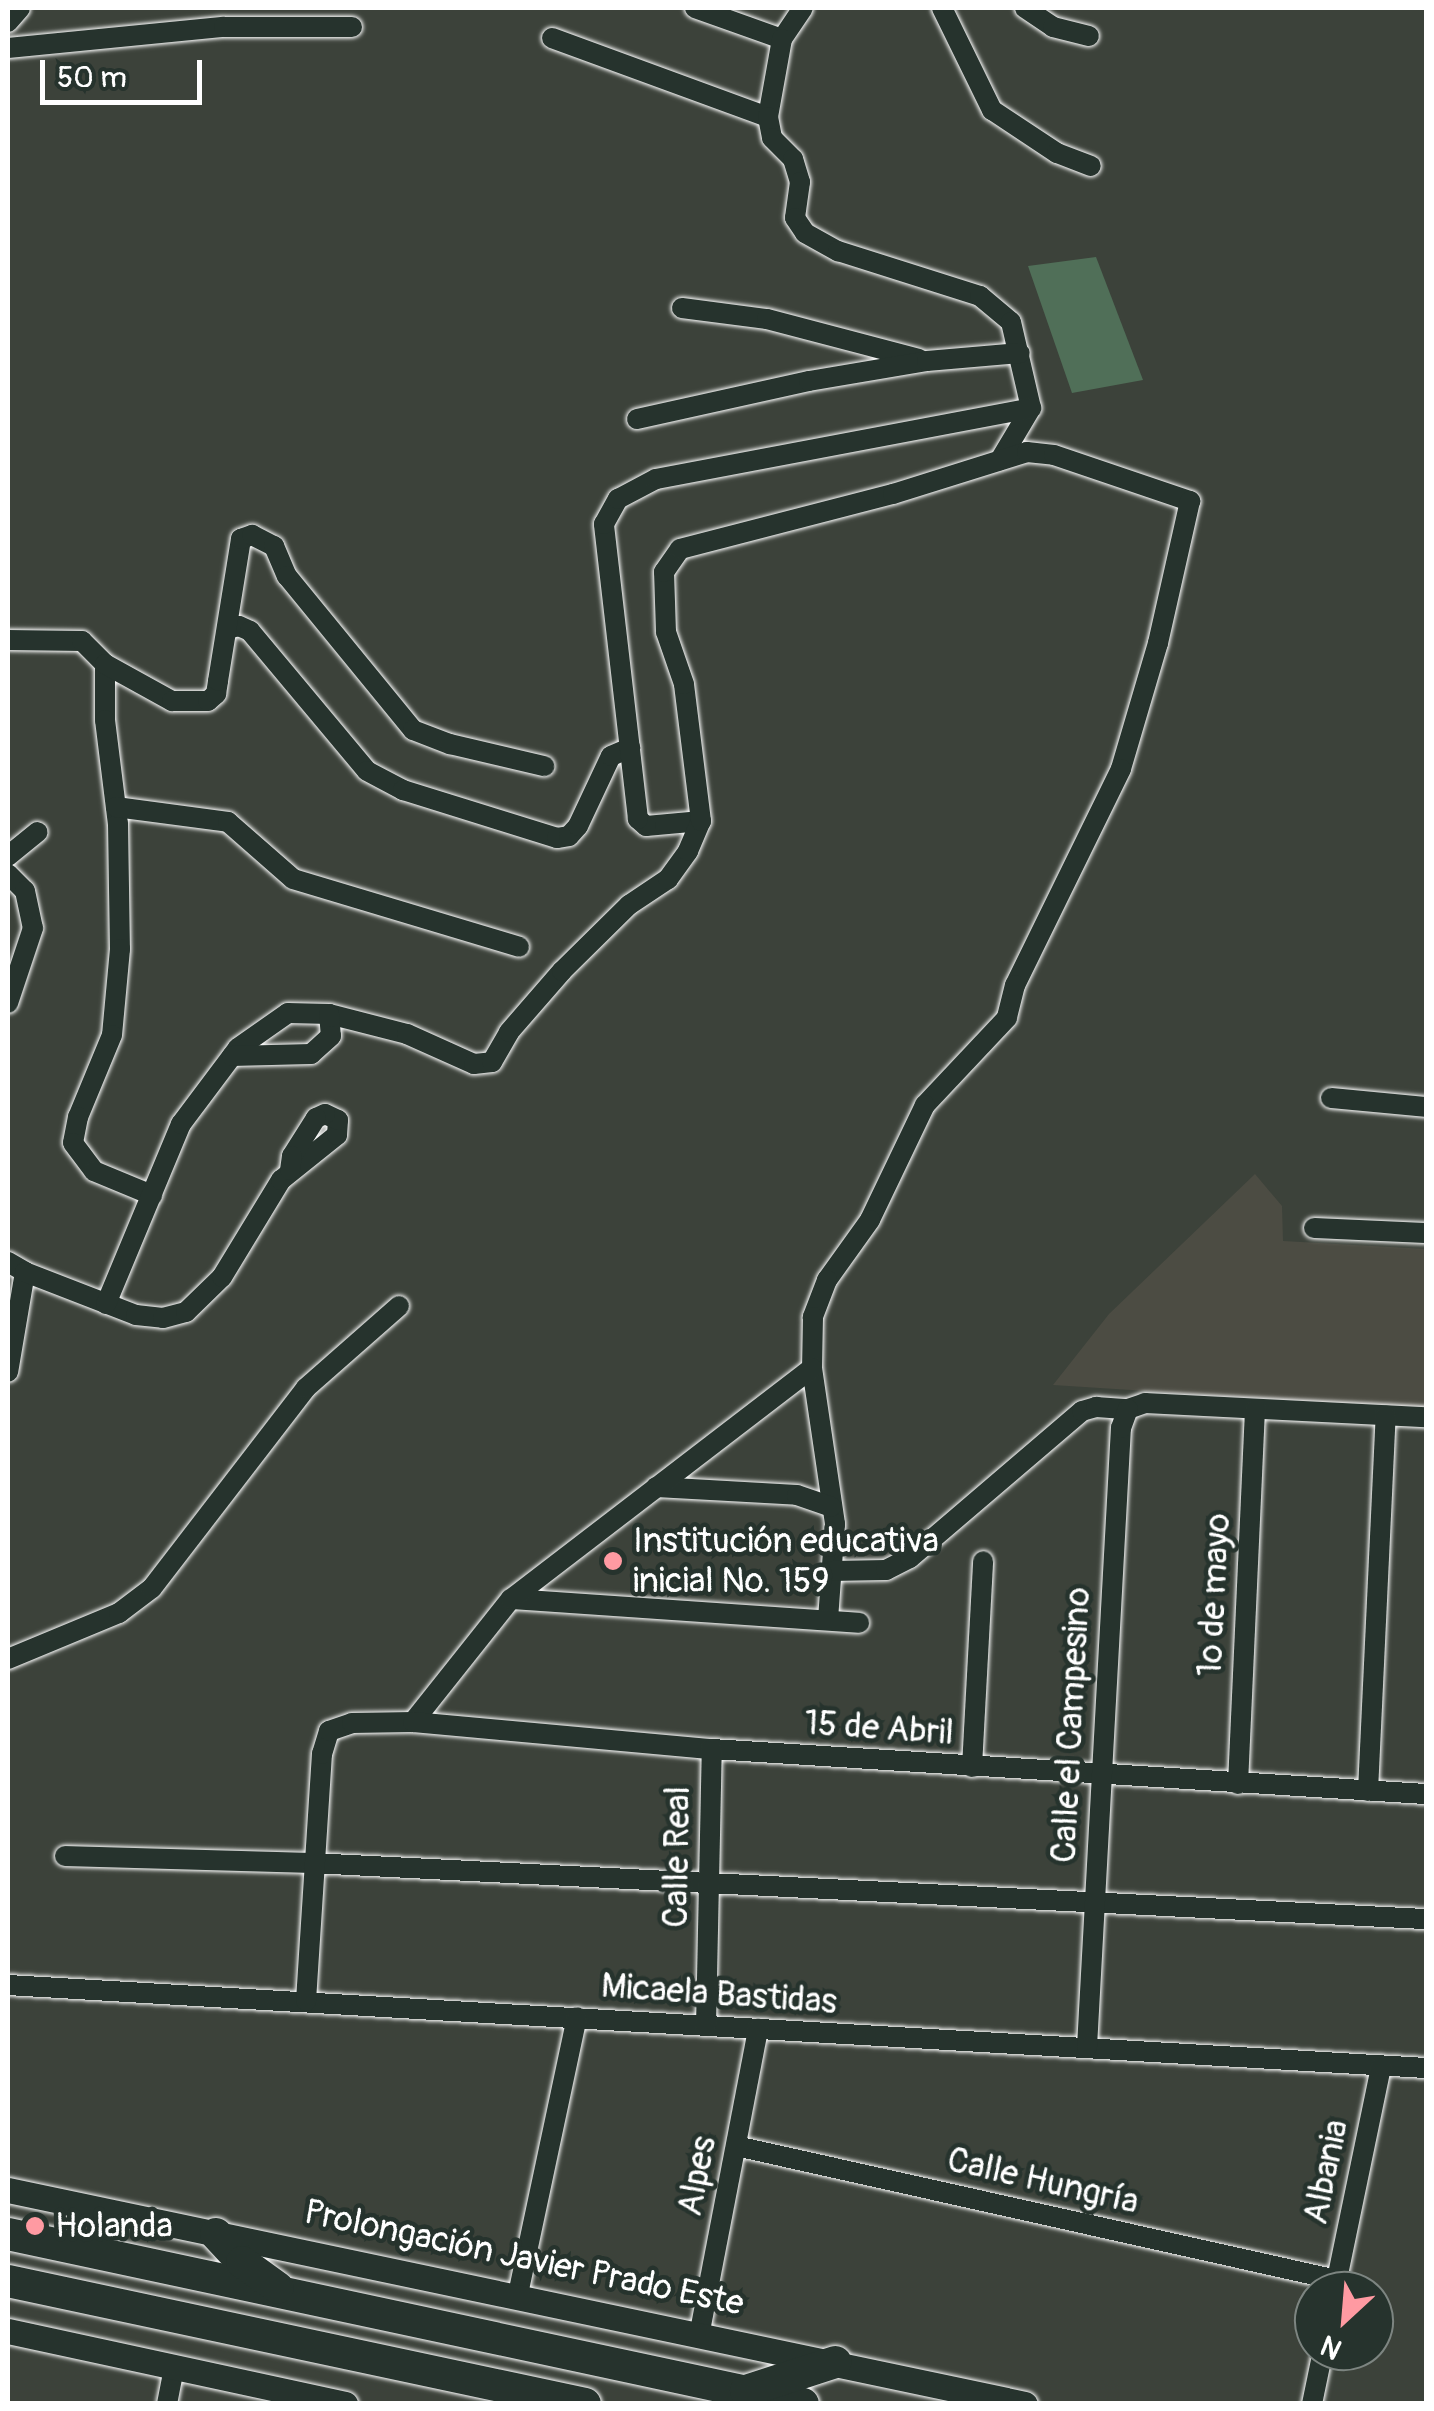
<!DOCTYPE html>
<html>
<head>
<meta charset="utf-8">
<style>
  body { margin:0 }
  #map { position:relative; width:1434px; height:2411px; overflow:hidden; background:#3c423a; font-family:Pangolin,sans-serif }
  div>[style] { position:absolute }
  .built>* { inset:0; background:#4c4c43 }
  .green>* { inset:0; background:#506f58 }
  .roads { filter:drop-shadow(0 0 2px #fff) drop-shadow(0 0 2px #fff) }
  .minor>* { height:20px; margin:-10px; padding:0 10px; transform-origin:10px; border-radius:10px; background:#26332d }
  .tertiary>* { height:25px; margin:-12.5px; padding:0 12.5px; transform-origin:12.5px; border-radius:12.5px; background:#26332d }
  .primary>* { height:32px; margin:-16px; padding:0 16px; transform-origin:16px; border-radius:16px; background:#26332d }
  .dots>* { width:28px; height:28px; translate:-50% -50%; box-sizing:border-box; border:5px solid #26332d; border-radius:50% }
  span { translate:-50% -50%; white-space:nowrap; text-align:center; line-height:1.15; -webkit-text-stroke:9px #26332d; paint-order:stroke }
  .poi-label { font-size:35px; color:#fff }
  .left { translate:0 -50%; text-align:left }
  .street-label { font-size:35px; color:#fff }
  .frame { position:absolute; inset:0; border:10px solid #fff; pointer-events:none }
  .north { position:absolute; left:1294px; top:2271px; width:100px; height:100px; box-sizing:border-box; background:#26332d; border:2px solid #7d8581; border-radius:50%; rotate:206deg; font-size:28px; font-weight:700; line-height:40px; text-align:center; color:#fff }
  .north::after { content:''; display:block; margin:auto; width:35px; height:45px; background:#ff9aa2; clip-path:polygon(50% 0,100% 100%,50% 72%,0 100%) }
  .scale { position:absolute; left:40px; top:60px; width:162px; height:45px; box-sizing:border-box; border:5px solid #fff; border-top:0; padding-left:12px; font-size:30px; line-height:35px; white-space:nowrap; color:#fff; -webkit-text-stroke:8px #26332d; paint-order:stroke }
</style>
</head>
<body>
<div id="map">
  <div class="built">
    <i style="clip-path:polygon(1255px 1174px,1282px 1206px,1283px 1241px,1426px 1249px,1426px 1409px,1053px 1385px,1109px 1314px)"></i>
  </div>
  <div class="green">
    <i style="clip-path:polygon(1096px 257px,1143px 380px,1072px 393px,1028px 266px)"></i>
  </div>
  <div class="roads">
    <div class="minor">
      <i style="left:695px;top:8px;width:92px;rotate:19.6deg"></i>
      <i style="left:782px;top:39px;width:37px;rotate:-56deg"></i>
      <i style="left:942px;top:8px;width:114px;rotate:63.9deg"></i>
      <i style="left:992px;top:110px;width:78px;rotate:33.5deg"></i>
      <i style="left:1057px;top:153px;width:36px;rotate:21deg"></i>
      <i style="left:1025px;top:8px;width:34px;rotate:34deg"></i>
      <i style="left:1053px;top:27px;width:37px;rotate:14deg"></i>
      <i style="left:8px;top:22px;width:18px;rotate:-49deg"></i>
      <i style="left:552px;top:38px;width:230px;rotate:20.1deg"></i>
      <i style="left:782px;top:39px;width:79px;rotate:100.2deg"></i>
      <i style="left:768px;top:117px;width:21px;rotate:79deg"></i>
      <i style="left:772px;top:138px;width:30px;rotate:45deg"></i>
      <i style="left:793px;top:159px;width:24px;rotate:73deg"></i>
      <i style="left:800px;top:182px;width:36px;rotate:98deg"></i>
      <i style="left:795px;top:218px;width:18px;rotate:56deg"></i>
      <i style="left:805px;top:233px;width:38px;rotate:29deg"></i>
      <i style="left:838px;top:251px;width:149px;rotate:17.6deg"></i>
      <i style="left:980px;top:296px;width:40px;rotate:40deg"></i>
      <i style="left:1011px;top:322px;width:88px;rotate:76.9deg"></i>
      <i style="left:1031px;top:408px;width:61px;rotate:120.8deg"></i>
      <i style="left:8px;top:48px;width:217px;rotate:-5.6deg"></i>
      <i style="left:224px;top:27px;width:128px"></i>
      <i style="left:682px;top:308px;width:86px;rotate:7.4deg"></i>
      <i style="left:767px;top:319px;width:157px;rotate:14.7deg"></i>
      <i style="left:637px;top:419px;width:176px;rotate:-12.5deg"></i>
      <i style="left:809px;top:381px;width:120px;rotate:-9.6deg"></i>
      <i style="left:927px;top:361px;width:93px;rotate:-4.9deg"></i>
      <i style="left:227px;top:629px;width:12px;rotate:-14deg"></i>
      <i style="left:239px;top:626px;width:12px;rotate:24deg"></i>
      <i style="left:250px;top:631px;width:182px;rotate:50.1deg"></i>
      <i style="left:367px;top:771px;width:41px;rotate:27.8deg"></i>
      <i style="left:403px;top:790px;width:161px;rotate:17.3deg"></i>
      <i style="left:557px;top:838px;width:12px;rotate:-9deg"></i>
      <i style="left:569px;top:836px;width:13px;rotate:-48deg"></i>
      <i style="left:578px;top:826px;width:77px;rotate:-64.8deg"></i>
      <i style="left:611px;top:756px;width:21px;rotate:-23deg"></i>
      <i style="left:8px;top:640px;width:74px;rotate:0.8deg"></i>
      <i style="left:82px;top:641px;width:33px;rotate:45deg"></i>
      <i style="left:105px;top:664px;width:56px;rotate:90deg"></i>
      <i style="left:105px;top:720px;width:105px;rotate:82.9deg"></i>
      <i style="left:118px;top:824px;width:125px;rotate:89.1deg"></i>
      <i style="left:120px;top:949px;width:86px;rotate:95.3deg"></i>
      <i style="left:112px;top:1035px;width:89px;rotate:112.5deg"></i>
      <i style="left:78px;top:1117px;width:26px;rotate:101deg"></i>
      <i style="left:73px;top:1143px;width:35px;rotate:53deg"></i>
      <i style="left:94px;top:1171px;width:63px;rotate:22.5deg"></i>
      <i style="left:105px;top:664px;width:77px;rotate:28.9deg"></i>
      <i style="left:172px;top:701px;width:36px"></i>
      <i style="left:208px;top:701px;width:11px;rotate:-41deg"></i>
      <i style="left:216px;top:694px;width:13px;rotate:-81deg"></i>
      <i style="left:218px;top:681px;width:144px;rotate:-80.8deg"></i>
      <i style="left:241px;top:539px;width:12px;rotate:-20deg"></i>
      <i style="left:252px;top:535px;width:25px;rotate:27deg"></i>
      <i style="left:274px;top:546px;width:33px;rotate:67deg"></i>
      <i style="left:287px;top:576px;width:199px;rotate:50.7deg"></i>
      <i style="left:413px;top:730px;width:40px;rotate:21deg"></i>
      <i style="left:450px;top:744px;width:97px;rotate:13.2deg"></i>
      <i style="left:116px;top:807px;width:113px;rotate:7.6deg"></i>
      <i style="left:228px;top:822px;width:86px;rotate:41.2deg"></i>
      <i style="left:293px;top:879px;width:236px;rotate:16.7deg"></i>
      <i style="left:701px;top:821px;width:55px;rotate:174.8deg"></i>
      <i style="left:646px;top:826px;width:11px;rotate:-139deg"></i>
      <i style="left:638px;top:819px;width:297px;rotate:-96.6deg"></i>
      <i style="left:604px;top:524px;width:29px;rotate:-61deg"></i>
      <i style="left:618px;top:499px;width:43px;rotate:-27.8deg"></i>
      <i style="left:656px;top:479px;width:382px;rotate:-10.7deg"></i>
      <i style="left:8px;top:856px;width:38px;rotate:-39deg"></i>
      <i style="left:8px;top:874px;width:24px;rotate:45deg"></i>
      <i style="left:25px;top:891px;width:38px;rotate:78deg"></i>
      <i style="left:33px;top:928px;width:79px;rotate:108.4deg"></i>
      <i style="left:329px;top:1014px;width:81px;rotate:14.4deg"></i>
      <i style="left:407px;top:1034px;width:73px;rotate:24.1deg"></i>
      <i style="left:474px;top:1064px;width:18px;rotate:-6deg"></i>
      <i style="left:492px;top:1062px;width:34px;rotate:-60deg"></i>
      <i style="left:509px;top:1032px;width:81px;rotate:-49deg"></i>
      <i style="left:562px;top:971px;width:94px;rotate:-44.6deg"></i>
      <i style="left:629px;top:905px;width:47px;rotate:-33.7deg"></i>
      <i style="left:668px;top:879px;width:34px;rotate:-54deg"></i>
      <i style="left:688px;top:851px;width:33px;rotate:-67deg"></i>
      <i style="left:701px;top:821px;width:138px;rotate:-97.1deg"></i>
      <i style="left:684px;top:684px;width:55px;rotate:-109.1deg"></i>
      <i style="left:666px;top:632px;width:60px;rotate:-91.9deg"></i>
      <i style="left:664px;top:572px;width:28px;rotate:-55deg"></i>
      <i style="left:680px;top:549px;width:220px;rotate:-14.5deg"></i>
      <i style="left:893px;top:494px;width:140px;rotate:-17.4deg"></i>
      <i style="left:1027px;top:452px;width:27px;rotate:6deg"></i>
      <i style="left:1054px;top:455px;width:144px;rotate:18.7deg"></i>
      <i style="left:1190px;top:501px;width:146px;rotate:102.7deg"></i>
      <i style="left:1158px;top:643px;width:131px;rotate:106.4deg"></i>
      <i style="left:1121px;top:769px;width:241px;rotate:116.1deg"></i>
      <i style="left:1015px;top:985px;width:34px;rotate:104deg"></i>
      <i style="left:1007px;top:1018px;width:120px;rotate:133.3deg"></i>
      <i style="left:925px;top:1105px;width:127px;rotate:115.6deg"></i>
      <i style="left:870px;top:1220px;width:74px;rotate:125.6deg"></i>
      <i style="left:827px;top:1280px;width:40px;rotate:111deg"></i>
      <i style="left:813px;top:1317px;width:51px;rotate:91.1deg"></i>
      <i style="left:812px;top:1368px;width:158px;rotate:81.6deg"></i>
      <i style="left:835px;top:1524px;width:96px;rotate:94.2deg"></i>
      <i style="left:1331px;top:1098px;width:95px;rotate:5.4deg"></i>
      <i style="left:1314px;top:1228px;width:112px;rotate:2.6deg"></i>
      <i style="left:8px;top:1262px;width:20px;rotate:30deg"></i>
      <i style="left:25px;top:1272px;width:101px;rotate:99.6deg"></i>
      <i style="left:25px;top:1272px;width:119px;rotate:21.2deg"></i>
      <i style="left:136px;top:1315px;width:27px;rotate:6deg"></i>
      <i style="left:163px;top:1318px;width:24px;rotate:-15deg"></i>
      <i style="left:186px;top:1312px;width:50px;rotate:-44.2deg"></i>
      <i style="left:222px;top:1277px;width:114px;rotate:-58.7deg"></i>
      <i style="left:281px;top:1180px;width:72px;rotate:-38.8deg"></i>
      <i style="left:337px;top:1135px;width:15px;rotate:-86deg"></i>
      <i style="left:338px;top:1120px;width:14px;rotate:-155deg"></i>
      <i style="left:325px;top:1114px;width:10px;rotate:156deg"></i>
      <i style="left:316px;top:1118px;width:45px;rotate:122.3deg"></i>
      <i style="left:292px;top:1156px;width:14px;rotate:98deg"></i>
      <i style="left:106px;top:1304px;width:195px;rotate:-67.4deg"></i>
      <i style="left:181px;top:1124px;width:95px;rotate:-53.1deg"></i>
      <i style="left:238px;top:1048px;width:61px;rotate:-35deg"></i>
      <i style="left:288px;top:1013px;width:41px;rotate:1.4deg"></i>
      <i style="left:329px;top:1014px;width:22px;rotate:85deg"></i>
      <i style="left:331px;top:1036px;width:27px;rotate:138deg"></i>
      <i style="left:311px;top:1054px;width:79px;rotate:178.5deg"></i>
      <i style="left:656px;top:1487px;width:141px;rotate:3.2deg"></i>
      <i style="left:797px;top:1495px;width:36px;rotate:19deg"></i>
      <i style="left:832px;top:1571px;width:54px;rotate:-1.1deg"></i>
      <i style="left:886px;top:1570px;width:27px;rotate:-27deg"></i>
      <i style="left:910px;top:1558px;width:226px;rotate:-40.5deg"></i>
      <i style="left:1082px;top:1411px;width:15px;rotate:-16deg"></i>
      <i style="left:1096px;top:1407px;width:32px;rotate:4deg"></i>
      <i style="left:1128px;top:1409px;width:18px;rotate:-19deg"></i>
      <i style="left:1145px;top:1403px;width:281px;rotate:2.9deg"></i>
      <i style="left:511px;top:1599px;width:349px;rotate:3.9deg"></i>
      <i style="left:8px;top:1659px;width:120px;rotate:-22.5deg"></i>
      <i style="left:119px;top:1613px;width:41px;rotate:-37.1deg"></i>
      <i style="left:152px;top:1588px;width:252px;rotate:-52.4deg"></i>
      <i style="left:306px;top:1388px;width:124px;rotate:-41.4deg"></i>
      <i style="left:413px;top:1722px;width:157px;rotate:-51.5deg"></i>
      <i style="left:511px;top:1599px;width:379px;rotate:-37.5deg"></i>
      <i style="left:972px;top:1767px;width:206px;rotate:-86.9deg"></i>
      <i style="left:1238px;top:1784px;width:375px;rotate:-87.4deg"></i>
      <i style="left:1368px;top:1791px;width:376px;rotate:-87.3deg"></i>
      <i style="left:65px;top:1856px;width:246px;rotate:1.6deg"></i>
      <i style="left:311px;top:1863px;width:1116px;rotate:2.88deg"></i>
      <i style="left:8px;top:1985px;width:1420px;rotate:3.35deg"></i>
      <i style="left:306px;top:2001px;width:248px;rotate:-86.3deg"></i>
      <i style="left:322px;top:1754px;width:24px;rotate:-73deg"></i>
      <i style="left:329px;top:1731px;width:24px;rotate:-19deg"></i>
      <i style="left:352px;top:1723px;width:61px;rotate:-0.9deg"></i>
      <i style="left:413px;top:1722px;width:300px;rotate:5.2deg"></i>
      <i style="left:712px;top:1749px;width:715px;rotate:3.61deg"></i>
      <i style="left:706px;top:2026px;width:277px;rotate:-88.8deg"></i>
      <i style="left:1087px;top:2047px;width:620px;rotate:-86.86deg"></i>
      <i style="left:1121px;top:1428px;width:20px;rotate:-70deg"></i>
      <i style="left:736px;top:2146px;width:616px;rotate:12.57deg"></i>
      <i style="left:1335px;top:2289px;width:228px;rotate:-78.3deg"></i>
      <i style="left:517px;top:2299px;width:288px;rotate:-78deg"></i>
      <i style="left:699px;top:2336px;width:313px;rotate:-79.1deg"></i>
      <i style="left:167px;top:2404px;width:38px;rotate:-79deg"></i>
      <i style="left:1312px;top:2404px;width:54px;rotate:-78.3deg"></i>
    </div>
    <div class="tertiary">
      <i style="left:8px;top:2190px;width:1039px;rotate:11.88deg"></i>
      <i style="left:8px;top:2331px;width:345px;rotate:12.2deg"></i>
    </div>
    <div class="primary">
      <i style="left:8px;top:2234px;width:813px;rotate:12.07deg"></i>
      <i style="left:216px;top:2234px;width:38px;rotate:47deg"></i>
      <i style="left:242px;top:2262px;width:44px;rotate:35.8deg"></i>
      <i style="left:8px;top:2281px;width:590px;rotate:12.03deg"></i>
      <i style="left:746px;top:2391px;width:94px;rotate:-18deg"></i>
    </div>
  </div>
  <div class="dots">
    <i style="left:613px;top:1561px;background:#ff9aa2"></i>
    <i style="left:35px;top:2226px;background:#ff9aa2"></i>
  </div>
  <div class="poi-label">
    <span class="left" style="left:633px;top:1561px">Institución educativa<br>inicial No. 159</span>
    <span class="left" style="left:55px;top:2226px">Holanda</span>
  </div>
  <div class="street-label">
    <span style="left:1214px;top:1595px;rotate:-87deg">1º de mayo</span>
    <span style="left:1071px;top:1725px;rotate:-87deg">Calle el Campesino</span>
    <span style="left:879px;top:1728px;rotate:4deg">15 de Abril</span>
    <span style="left:677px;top:1857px;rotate:-89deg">Calle Real</span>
    <span style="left:719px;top:1994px;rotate:4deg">Micaela Bastidas</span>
    <span style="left:1326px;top:2172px;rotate:-78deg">Albania</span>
    <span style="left:697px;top:2176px;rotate:-79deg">Alpes</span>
    <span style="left:1043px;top:2181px;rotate:13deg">Calle Hungría</span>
    <span style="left:524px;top:2258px;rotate:12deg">Prolongación Javier Prado Este</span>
  </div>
  <div class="frame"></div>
  <div class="north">N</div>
  <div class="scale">50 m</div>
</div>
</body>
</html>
